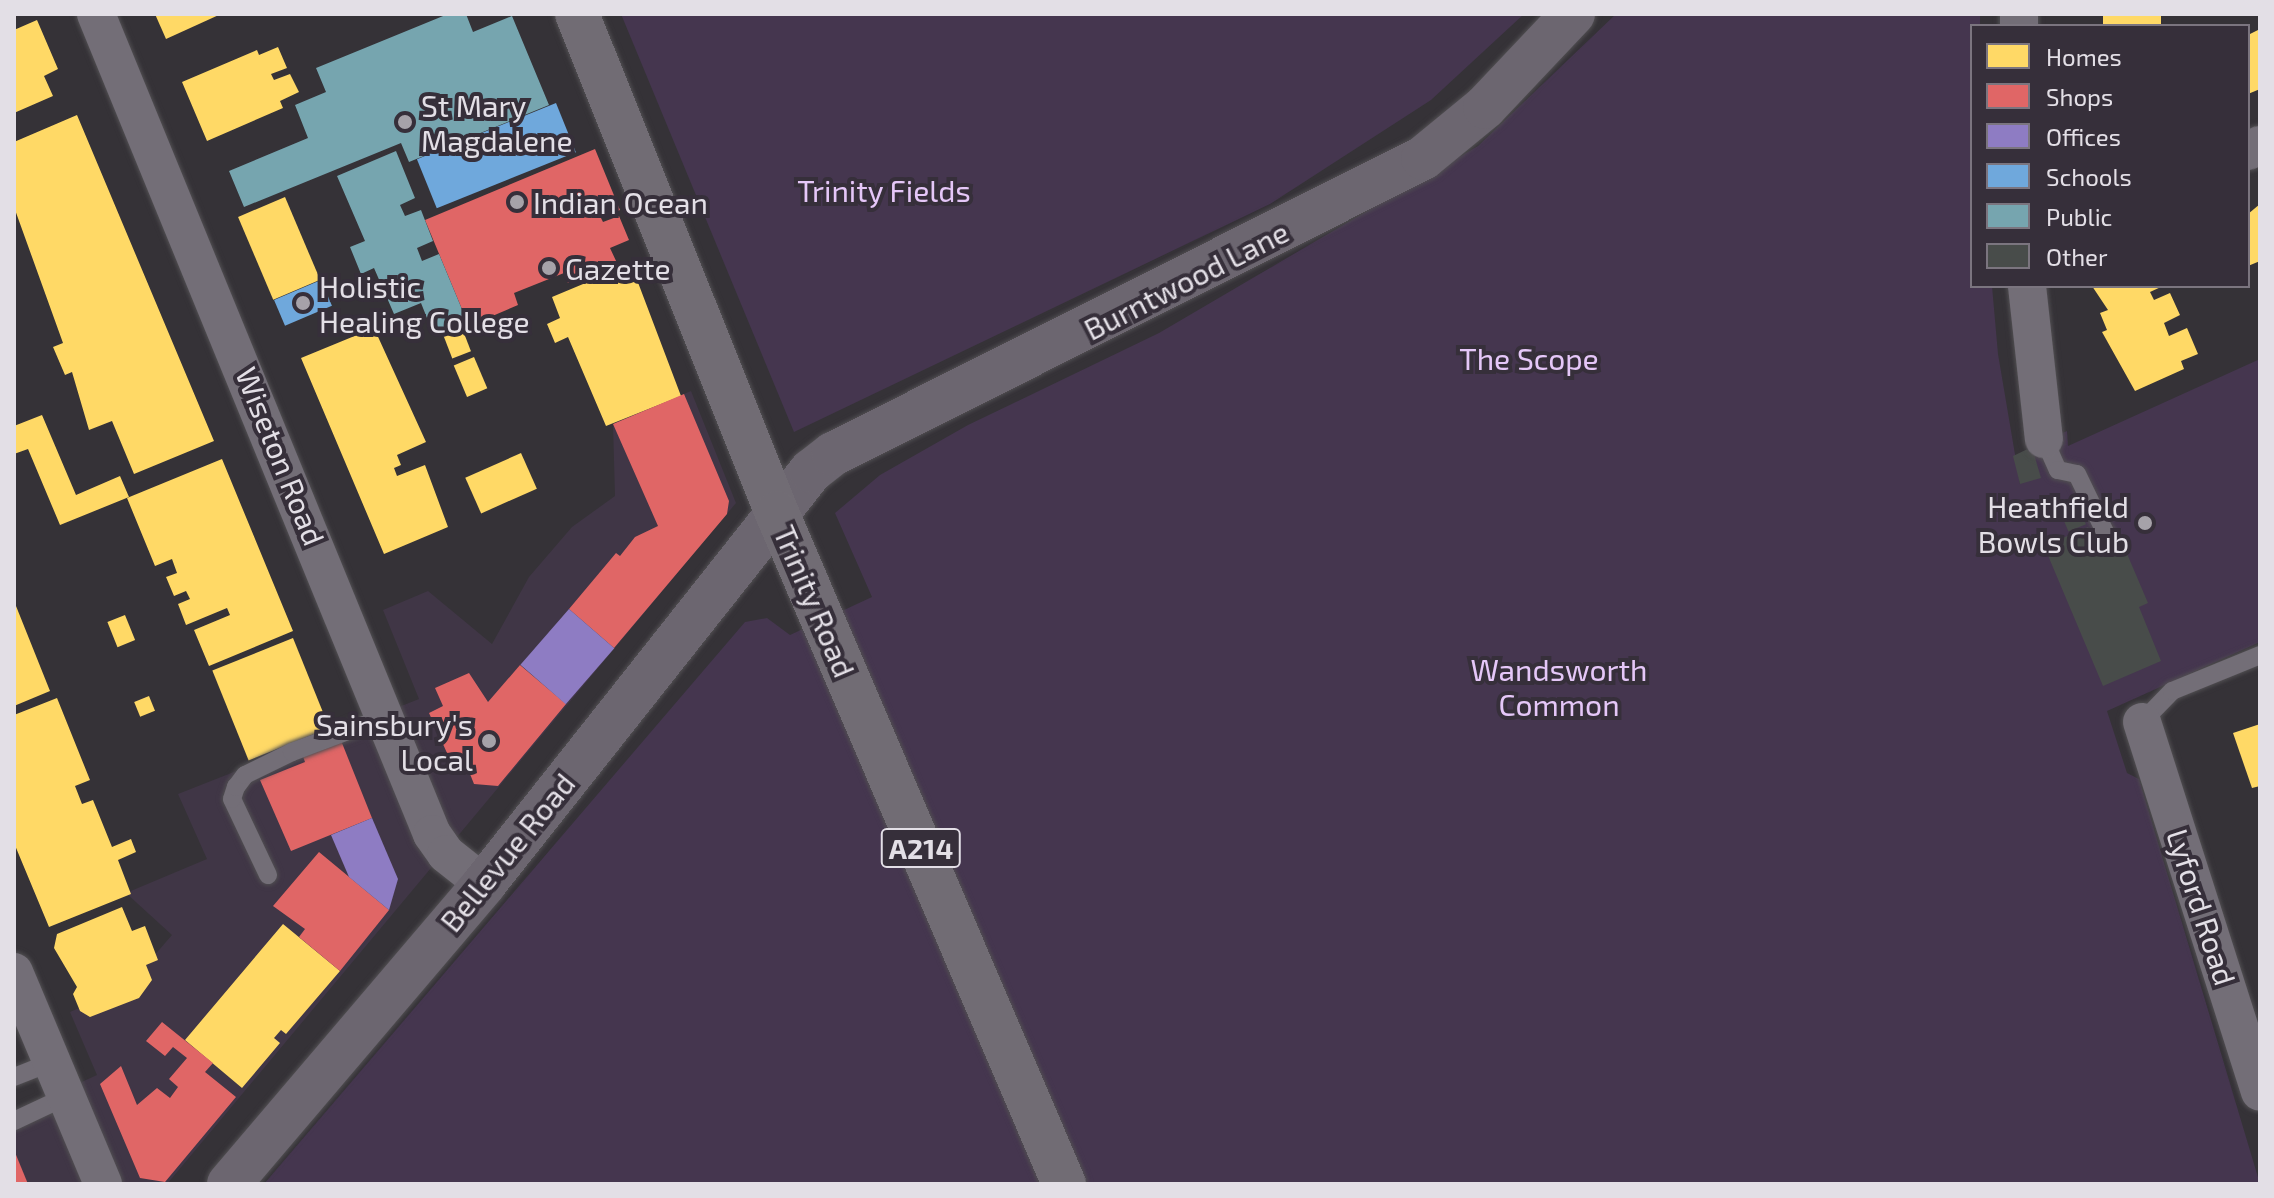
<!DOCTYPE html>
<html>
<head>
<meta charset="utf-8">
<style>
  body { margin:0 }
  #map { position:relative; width:2274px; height:1198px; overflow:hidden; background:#353237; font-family:"Exo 2",sans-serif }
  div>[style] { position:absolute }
  .built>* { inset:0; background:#403646 }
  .green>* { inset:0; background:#45364f }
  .homes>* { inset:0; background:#ffd966; transform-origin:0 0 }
  .shops>* { inset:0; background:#e06666 }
  .offices>* { inset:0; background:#8e7cc3; transform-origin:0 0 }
  .schools>* { inset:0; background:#6fa8dc; transform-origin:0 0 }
  .public>* { inset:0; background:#76a5af }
  .building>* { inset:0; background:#484c4a; transform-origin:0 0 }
  .roads { filter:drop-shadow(0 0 2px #514f52) drop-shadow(0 0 2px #514f52) }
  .service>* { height:18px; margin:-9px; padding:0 9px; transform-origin:9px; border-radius:9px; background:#736e77 }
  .minor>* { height:38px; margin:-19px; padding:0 19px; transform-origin:19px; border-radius:19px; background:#736e77 }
  .secondary>* { height:44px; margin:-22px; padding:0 22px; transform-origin:22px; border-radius:22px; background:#6c6670 }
  .trunk>* { height:44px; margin:-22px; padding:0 22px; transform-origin:22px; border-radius:22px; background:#716c74 }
  .dots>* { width:22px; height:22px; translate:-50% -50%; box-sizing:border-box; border:4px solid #362f3a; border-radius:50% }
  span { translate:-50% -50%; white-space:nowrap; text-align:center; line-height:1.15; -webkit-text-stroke:8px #362f3a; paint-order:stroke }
  .shield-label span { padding:2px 6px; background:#362f3a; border:2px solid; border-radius:6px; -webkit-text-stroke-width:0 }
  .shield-label { font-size:28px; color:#e3dfe6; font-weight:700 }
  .poi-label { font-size:30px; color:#e3dfe6 }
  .left { translate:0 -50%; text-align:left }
  .right { translate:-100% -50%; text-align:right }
  .park-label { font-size:30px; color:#e5c7f8 }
  .street-label { font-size:30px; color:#e3dfe6 }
  .frame { position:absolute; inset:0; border:16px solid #e3dfe6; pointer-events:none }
  .legend { position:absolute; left:1970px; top:24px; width:280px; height:264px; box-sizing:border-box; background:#362f3a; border:2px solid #7b757f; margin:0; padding:10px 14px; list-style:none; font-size:24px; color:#e3dfe6 }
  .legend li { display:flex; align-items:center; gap:16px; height:40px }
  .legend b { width:40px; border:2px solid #7b757f }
</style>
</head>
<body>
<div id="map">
  <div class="built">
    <i style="clip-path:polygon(691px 391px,736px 503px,167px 1184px,14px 1184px,14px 1113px,97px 1075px,70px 1012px,127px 987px,172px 935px,126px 893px,207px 859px,178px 794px,419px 699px,383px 610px,428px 591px,492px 644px,529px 577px,572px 527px,615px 496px,613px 424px)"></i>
  </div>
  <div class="green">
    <i style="clip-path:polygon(621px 14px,1524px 14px,1431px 100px,1270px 204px,794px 432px)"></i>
    <i style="clip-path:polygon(1616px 14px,1980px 14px,1980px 26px,1972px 26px,1972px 286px,1992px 286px,1998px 354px,2020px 484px,2032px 447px,2067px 431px,2068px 446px,2260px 359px,2260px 642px,2107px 711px,2127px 773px,2139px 779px,2260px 1184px,264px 1184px,745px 622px,767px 618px,790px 635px,872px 597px,835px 513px,880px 475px,968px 425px,1159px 333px,1478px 146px)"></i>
  </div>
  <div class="homes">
    <i style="clip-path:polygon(155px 14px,221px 14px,166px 39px)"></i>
    <i style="left:2103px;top:14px;width:58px;height:12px"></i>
    <i style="clip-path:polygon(37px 20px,58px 69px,44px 76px,53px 96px,14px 113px,14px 30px)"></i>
    <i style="clip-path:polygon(2260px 29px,2260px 89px,2248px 94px,2248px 35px)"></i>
    <i style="clip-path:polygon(278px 47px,287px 68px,271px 74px,274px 80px,290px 74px,299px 92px,280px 101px,283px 108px,207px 141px,182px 82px,257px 50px,259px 55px)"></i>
    <i style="clip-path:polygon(77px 115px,214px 441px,134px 474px,112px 421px,89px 430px,72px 372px,65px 375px,53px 347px,63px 343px,14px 207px,14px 142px)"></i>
    <i style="left:285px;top:197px;width:90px;height:51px;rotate:67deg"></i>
    <i style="clip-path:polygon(2260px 204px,2260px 261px,2248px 266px,2248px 214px)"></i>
    <i style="clip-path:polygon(631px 264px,681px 396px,606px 426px,568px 337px,555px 343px,547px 324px,560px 318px,552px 297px)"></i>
    <i style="clip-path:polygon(2092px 286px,2163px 286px,2150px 292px,2154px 300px,2170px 293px,2180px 315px,2164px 323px,2169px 336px,2187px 328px,2198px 354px,2181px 361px,2184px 369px,2135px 391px,2102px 332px,2107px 330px,2100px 313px,2108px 310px)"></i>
    <i style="clip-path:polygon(374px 328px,426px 442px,397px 455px,401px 465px,394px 468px,397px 476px,425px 465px,448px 527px,384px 554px,301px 358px)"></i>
    <i style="left:462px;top:328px;width:25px;height:20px;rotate:69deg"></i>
    <i style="left:474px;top:357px;width:34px;height:22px;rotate:67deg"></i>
    <i style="clip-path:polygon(42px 415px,76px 495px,120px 476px,129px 497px,60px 525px,28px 449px,14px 454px,14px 426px)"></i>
    <i style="left:521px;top:453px;width:39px;height:61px;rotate:66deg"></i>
    <i style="clip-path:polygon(222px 459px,293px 631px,209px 666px,194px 630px,230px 615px,227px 608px,186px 625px,178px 604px,190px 599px,186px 591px,174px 596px,166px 577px,177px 573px,172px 559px,155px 566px,127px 498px)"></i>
    <i style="clip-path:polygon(14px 601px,50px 691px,14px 706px)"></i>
    <i style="left:125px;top:615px;width:27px;height:19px;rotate:68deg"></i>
    <i style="left:293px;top:638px;width:97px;height:87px;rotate:68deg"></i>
    <i style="left:149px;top:696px;width:16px;height:16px;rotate:68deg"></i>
    <i style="clip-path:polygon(57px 698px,90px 780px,75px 786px,82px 804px,93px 800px,112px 847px,131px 839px,136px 852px,118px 860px,131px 894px,49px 927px,14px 843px,14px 715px)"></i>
    <i style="clip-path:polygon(2260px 724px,2260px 786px,2252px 788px,2233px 733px)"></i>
    <i style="clip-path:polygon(122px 907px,132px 931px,145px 926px,158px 960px,146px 965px,152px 980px,139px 998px,90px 1017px,80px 1011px,73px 994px,77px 987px,54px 948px,57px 934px)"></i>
    <i style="clip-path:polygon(283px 924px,340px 971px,286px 1034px,281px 1030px,274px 1038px,280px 1043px,242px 1088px,185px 1040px)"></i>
  </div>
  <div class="shops">
    <i style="clip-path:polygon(595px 149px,620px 210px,601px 218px,603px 222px,619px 216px,629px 240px,610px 248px,617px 263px,568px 283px,564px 273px,514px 293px,518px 305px,469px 326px,425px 220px)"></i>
    <i style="clip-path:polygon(684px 394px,729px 501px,727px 514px,614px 648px,569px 609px,616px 553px,620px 556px,635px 537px,658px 526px,613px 424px)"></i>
    <i style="clip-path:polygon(520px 665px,566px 704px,498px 786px,474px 784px,468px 769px,456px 773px,429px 713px,443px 706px,435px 688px,469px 673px,488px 702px)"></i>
    <i style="clip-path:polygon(340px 738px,372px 818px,291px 851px,260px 780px,305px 762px,302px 754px)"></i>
    <i style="clip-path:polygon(319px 852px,389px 910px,340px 971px,299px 937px,305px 929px,273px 906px)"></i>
    <i style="clip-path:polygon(162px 1022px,213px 1063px,205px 1072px,236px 1097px,165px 1182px,140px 1178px,100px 1084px,121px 1066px,137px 1105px,157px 1088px,170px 1098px,178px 1087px,169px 1079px,187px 1058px,173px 1047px,165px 1056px,146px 1041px)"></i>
    <i style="clip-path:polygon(14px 1150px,28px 1184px,14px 1184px)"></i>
  </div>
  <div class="offices">
    <i style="left:569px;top:609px;width:60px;height:74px;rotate:41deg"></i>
    <i style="clip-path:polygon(372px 818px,398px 879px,389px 910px,349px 877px,331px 835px)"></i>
  </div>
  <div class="schools">
    <i style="left:556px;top:103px;width:53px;height:150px;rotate:68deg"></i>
    <i style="left:321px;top:280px;width:28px;height:51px;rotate:67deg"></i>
  </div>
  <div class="public">
    <i style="clip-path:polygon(448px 14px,466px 14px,473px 32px,512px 16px,549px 105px,409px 162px,401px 143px,244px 207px,229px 171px,308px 138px,295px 105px,326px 92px,316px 68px)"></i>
    <i style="clip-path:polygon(396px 151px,415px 198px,400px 205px,405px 216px,421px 210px,433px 241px,417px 248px,422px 261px,439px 254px,466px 319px,433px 333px,421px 303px,394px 314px,374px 268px,361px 274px,350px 247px,365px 241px,337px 176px)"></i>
  </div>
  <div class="building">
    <i style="clip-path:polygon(2032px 447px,2041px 478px,2020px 484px,2013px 456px)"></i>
    <i style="left:2077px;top:503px;width:23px;height:19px;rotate:67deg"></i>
    <i style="clip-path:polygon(2088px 527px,2099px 552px,2122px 542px,2148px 603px,2139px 607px,2161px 661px,2103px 686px,2044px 546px)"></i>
  </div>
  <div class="roads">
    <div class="service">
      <i style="left:2044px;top:439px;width:34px;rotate:66deg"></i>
      <i style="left:2058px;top:470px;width:19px;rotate:12deg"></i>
      <i style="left:2077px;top:474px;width:71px;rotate:64.2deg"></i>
      <i style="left:2142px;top:722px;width:43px;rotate:-45.9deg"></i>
      <i style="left:2172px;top:691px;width:95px;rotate:-22.2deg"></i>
      <i style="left:268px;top:875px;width:84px;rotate:-115.3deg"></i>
      <i style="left:232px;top:799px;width:13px;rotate:-72deg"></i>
      <i style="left:236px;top:787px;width:15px;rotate:-53deg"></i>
      <i style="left:245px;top:775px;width:52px;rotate:-26.1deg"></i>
      <i style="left:292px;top:752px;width:99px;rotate:-20.6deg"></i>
      <i style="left:14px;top:1077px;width:41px;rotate:-21.5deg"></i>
      <i style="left:14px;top:1121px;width:59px;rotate:-25.3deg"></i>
    </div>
    <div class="minor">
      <i style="left:96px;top:14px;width:886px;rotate:67.72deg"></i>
      <i style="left:432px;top:834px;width:24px;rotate:55deg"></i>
      <i style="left:446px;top:854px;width:48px;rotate:38.3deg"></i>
      <i style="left:2019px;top:26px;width:12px;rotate:-90deg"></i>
      <i style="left:2248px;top:151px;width:13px;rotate:-27deg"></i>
      <i style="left:2027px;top:286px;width:154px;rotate:83.7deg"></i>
      <i style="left:2142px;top:722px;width:388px;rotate:72.3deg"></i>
      <i style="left:14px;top:972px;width:230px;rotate:67.2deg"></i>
    </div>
    <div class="secondary">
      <i style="left:229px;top:1184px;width:394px;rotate:-49.6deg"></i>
      <i style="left:484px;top:884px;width:527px;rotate:-51.63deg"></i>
      <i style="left:811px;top:471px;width:28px;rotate:-38deg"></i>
      <i style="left:833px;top:454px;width:660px;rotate:-26.64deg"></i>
      <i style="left:1423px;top:158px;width:80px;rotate:-39.4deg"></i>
      <i style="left:1485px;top:107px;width:128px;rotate:-46.6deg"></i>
    </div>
    <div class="trunk">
      <i style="left:577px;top:14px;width:538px;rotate:68.16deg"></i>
      <i style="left:777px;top:513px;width:730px;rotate:66.84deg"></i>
    </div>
  </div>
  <div class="dots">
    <i style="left:405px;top:122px;background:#a6a2a9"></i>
    <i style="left:517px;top:202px;background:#a6a2a9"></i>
    <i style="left:549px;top:268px;background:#a6a2a9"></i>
    <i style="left:303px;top:303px;background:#a6a2a9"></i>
    <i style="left:2145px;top:523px;background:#a6a2a9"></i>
    <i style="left:489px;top:741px;background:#a6a2a9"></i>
  </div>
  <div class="shield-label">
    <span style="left:921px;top:848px">A214</span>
  </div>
  <div class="poi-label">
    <span class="left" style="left:421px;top:122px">St Mary<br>Magdalene</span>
    <span class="left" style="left:533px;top:202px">Indian Ocean</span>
    <span class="left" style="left:565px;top:268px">Gazette</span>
    <span class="left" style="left:319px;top:303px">Holistic<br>Healing College</span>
    <span class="right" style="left:2129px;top:523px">Heathfield<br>Bowls Club</span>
    <span class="right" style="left:473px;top:741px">Sainsbury's<br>Local</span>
  </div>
  <div class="park-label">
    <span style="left:884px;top:190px">Trinity Fields</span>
    <span style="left:1529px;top:358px">The Scope</span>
    <span style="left:1559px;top:686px">Wandsworth<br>Common</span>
  </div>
  <div class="street-label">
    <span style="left:1186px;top:280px;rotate:-27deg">Burntwood Lane</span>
    <span style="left:281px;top:456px;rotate:68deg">Wiseton Road</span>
    <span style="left:815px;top:601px;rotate:67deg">Trinity Road</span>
    <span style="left:507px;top:852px;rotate:-51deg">Bellevue Road</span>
    <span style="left:2202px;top:907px;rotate:72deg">Lyford Road</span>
  </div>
  <div class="frame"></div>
  <ul class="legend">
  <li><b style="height:22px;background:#ffd966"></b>Homes</li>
  <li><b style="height:22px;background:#e06666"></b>Shops</li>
  <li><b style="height:22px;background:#8e7cc3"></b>Offices</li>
  <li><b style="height:22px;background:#6fa8dc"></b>Schools</li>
  <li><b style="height:22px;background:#76a5af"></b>Public</li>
  <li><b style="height:22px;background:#484c4a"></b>Other</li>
  </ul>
</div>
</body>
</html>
